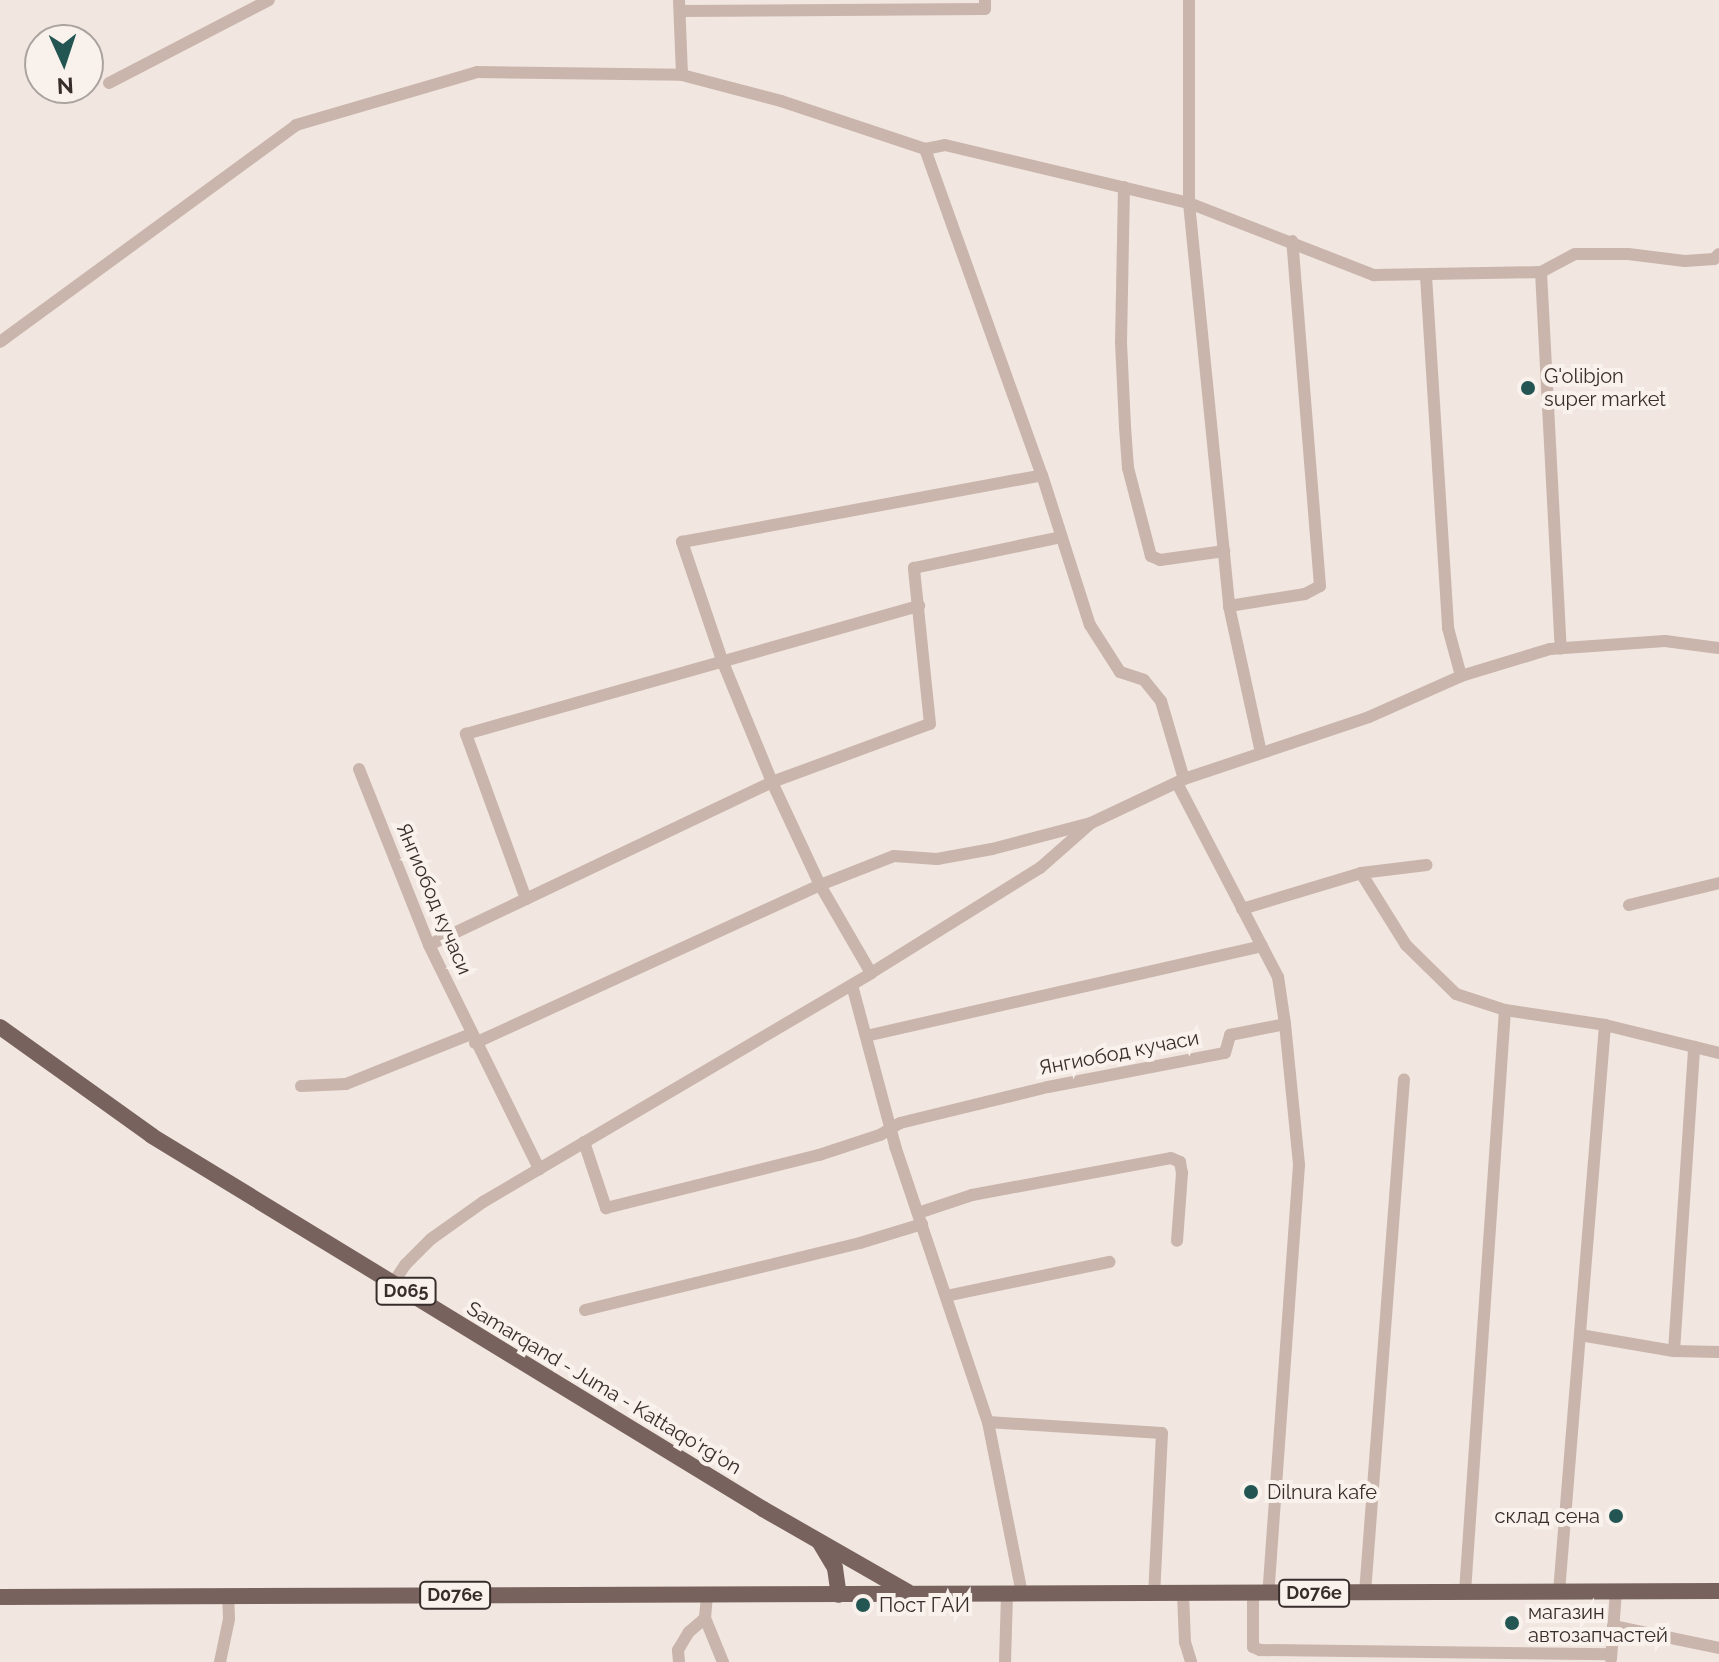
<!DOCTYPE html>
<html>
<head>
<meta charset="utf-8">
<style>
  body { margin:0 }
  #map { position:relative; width:1719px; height:1662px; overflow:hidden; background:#f1e6e0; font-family:Raleway,sans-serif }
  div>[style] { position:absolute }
  .minor>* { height:12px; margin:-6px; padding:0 6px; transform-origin:6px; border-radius:6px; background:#c9b5ac }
  .major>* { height:16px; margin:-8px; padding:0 8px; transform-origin:8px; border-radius:8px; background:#78625d }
  .dots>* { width:22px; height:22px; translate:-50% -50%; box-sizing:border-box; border:4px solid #f9f1ec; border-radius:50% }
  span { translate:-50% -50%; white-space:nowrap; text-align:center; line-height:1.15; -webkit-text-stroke:8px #f9f1ec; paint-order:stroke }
  .shield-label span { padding:2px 6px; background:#f9f1ec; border:2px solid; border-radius:6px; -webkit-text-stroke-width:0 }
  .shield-label { font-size:18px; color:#372d2b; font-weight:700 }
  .poi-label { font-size:20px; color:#372d2b }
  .left { translate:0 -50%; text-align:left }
  .right { translate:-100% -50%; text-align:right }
  .street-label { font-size:20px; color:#372d2b }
  .north { position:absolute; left:24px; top:24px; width:80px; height:80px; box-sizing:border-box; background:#f9f1ec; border:2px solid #aba39f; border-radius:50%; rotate:177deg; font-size:22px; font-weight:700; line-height:32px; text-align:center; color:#372d2b }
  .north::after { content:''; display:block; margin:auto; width:28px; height:36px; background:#235652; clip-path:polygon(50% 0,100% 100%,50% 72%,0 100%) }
</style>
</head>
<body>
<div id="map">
  <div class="minor">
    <i style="left:679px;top:0;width:75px;rotate:87.7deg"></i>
    <i style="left:1189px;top:0;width:203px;rotate:90deg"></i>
    <i style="left:1189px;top:203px;width:405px;rotate:84.3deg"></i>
    <i style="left:1229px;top:606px;width:150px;rotate:77.7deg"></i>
    <i style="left:681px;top:11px;width:304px;rotate:-0.4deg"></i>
    <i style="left:985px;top:9px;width:9px;rotate:-90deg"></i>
    <i style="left:109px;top:83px;width:180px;rotate:-27.4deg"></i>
    <i style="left:925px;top:149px;width:346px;rotate:70.3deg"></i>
    <i style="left:1124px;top:187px;width:155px;rotate:91.1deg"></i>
    <i style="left:1121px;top:342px;width:85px;rotate:87.3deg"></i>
    <i style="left:1125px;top:427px;width:41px;rotate:85.8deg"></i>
    <i style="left:1128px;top:468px;width:91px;rotate:75.4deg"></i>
    <i style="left:1151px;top:556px;width:10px;rotate:24deg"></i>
    <i style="left:1160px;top:560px;width:65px;rotate:-8deg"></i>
    <i style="left:1541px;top:272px;width:377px;rotate:87deg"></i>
    <i style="left:1426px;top:276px;width:353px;rotate:86.4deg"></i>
    <i style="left:1448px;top:628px;width:50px;rotate:74.8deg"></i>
    <i style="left:0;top:342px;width:367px;rotate:-36.2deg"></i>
    <i style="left:296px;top:125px;width:189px;rotate:-16.3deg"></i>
    <i style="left:477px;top:72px;width:205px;rotate:0.8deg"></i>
    <i style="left:682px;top:75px;width:102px;rotate:14.7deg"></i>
    <i style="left:781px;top:101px;width:152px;rotate:18.4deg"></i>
    <i style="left:925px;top:149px;width:20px;rotate:-11deg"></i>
    <i style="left:945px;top:145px;width:251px;rotate:13.4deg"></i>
    <i style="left:1189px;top:203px;width:199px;rotate:21.3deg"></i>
    <i style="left:1374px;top:275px;width:167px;rotate:-1deg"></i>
    <i style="left:1541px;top:272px;width:38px;rotate:-28deg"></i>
    <i style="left:1575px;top:254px;width:53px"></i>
    <i style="left:1628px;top:254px;width:57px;rotate:7deg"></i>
    <i style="left:1685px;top:261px;width:29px;rotate:-4deg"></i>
    <i style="left:1714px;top:259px;width:7px;rotate:-45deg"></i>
    <i style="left:1229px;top:606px;width:77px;rotate:-9deg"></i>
    <i style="left:1305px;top:594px;width:17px;rotate:-28deg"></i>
    <i style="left:1320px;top:586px;width:346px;rotate:-94.6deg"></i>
    <i style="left:359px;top:769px;width:189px;rotate:68.3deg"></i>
    <i style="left:429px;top:945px;width:250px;rotate:63.8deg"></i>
    <i style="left:1177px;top:783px;width:219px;rotate:62.5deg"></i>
    <i style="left:1278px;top:977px;width:48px;rotate:81.5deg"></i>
    <i style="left:1285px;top:1024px;width:142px;rotate:84.3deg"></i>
    <i style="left:1299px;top:1165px;width:429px;rotate:94.1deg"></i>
    <i style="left:1361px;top:873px;width:66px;rotate:-6.9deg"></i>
    <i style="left:526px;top:899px;width:176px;rotate:-110deg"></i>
    <i style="left:466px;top:734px;width:471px;rotate:-15.8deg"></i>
    <i style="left:1629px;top:905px;width:93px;rotate:-13.7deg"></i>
    <i style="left:1242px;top:909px;width:124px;rotate:-16.8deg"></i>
    <i style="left:1361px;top:873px;width:85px;rotate:58deg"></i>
    <i style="left:1406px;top:945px;width:70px;rotate:44.4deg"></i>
    <i style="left:1456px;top:994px;width:52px;rotate:18.1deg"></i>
    <i style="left:1505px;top:1010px;width:101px;rotate:8.5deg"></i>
    <i style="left:1605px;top:1025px;width:117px;rotate:13.8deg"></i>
    <i style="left:429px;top:945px;width:380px;rotate:-25.4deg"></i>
    <i style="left:772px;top:782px;width:168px;rotate:-20.2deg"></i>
    <i style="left:930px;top:724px;width:157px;rotate:-95.9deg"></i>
    <i style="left:914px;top:568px;width:150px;rotate:-11.9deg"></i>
    <i style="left:871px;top:973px;width:102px;rotate:-120.1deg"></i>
    <i style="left:820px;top:885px;width:114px;rotate:-115deg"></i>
    <i style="left:772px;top:782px;width:132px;rotate:-112.3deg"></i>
    <i style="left:722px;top:660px;width:125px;rotate:-108.7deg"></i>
    <i style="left:682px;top:542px;width:366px;rotate:-10.5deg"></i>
    <i style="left:1042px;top:475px;width:157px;rotate:72.3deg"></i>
    <i style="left:1090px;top:625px;width:56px;rotate:57.4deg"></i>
    <i style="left:1120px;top:672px;width:25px;rotate:18deg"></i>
    <i style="left:1144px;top:680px;width:27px;rotate:51deg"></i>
    <i style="left:1161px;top:701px;width:81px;rotate:73.6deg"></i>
    <i style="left:852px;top:985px;width:167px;rotate:75deg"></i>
    <i style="left:895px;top:1146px;width:291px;rotate:71.4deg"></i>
    <i style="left:988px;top:1422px;width:175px;rotate:78.8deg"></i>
    <i style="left:866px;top:1036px;width:406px;rotate:-12.8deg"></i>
    <i style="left:475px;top:1043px;width:379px;rotate:-24.6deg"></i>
    <i style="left:820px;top:885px;width:79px;rotate:-21.4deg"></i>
    <i style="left:894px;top:856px;width:43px;rotate:4deg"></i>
    <i style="left:937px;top:859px;width:56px;rotate:-10.3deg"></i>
    <i style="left:992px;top:849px;width:102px;rotate:-14.7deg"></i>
    <i style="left:301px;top:1086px;width:45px;rotate:-2.5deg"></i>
    <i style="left:346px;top:1084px;width:135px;rotate:-21.8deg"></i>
    <i style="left:584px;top:1142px;width:70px;rotate:71.6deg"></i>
    <i style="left:606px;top:1208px;width:219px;rotate:-14deg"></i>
    <i style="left:819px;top:1155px;width:64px;rotate:-18.2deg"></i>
    <i style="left:880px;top:1135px;width:23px;rotate:-31deg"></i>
    <i style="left:900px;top:1123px;width:152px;rotate:-13.7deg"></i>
    <i style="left:1048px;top:1087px;width:180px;rotate:-10.9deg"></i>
    <i style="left:1225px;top:1053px;width:19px;rotate:-74deg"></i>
    <i style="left:1230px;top:1035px;width:56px;rotate:-11.3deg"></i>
    <i style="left:918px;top:1213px;width:57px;rotate:-18.4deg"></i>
    <i style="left:972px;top:1195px;width:202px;rotate:-10.5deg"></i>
    <i style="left:1171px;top:1158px;width:10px;rotate:24deg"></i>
    <i style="left:1180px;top:1162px;width:11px;rotate:80deg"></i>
    <i style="left:1182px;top:1173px;width:68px;rotate:94.2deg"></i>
    <i style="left:393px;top:1283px;width:22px;rotate:-56deg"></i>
    <i style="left:405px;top:1265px;width:37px;rotate:-45deg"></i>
    <i style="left:431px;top:1239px;width:64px;rotate:-35.4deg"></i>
    <i style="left:483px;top:1202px;width:451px;rotate:-30.5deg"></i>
    <i style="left:871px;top:973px;width:199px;rotate:-31.9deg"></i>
    <i style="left:1040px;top:868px;width:68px;rotate:-41.4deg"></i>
    <i style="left:1091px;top:823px;width:103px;rotate:-25.3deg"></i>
    <i style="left:1184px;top:779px;width:195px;rotate:-18.5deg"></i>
    <i style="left:1369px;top:717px;width:101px;rotate:-24deg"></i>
    <i style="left:1461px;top:676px;width:93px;rotate:-16.9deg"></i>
    <i style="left:1550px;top:649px;width:115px;rotate:-4deg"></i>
    <i style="left:1665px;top:641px;width:54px;rotate:7.4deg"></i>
    <i style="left:946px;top:1296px;width:167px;rotate:-11.8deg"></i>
    <i style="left:585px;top:1310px;width:283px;rotate:-13.7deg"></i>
    <i style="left:860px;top:1243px;width:65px;rotate:-17deg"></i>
    <i style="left:1580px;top:1335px;width:95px;rotate:9.7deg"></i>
    <i style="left:1674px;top:1351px;width:45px;rotate:1.3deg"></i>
    <i style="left:1674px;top:1351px;width:305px;rotate:-86.2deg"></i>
    <i style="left:988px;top:1422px;width:174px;rotate:3.6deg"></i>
    <i style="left:1162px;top:1433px;width:161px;rotate:92.8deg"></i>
    <i style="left:1465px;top:1592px;width:583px;rotate:-86.07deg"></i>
    <i style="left:1559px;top:1592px;width:569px;rotate:-85.36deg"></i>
    <i style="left:1183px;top:1593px;width:49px;rotate:87.7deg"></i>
    <i style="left:1185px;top:1642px;width:21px;rotate:73deg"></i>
    <i style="left:1253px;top:1593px;width:54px;rotate:90deg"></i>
    <i style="left:1253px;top:1647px;width:8px;rotate:23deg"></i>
    <i style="left:1260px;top:1650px;width:351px;rotate:0.7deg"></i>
    <i style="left:1365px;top:1593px;width:515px;rotate:-85.66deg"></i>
    <i style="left:707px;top:1595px;width:23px;rotate:95deg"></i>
    <i style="left:705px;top:1618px;width:48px;rotate:67.8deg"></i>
    <i style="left:1613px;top:1626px;width:108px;rotate:11.7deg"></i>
    <i style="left:1611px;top:1659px;width:68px;rotate:-85.8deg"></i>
    <i style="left:220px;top:1662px;width:44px;rotate:-78.2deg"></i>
    <i style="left:229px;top:1619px;width:24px;rotate:-92deg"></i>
    <i style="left:679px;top:1662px;width:12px;rotate:-95deg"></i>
    <i style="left:678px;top:1650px;width:21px;rotate:-59deg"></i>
    <i style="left:689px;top:1632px;width:21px;rotate:-41deg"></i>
    <i style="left:1005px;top:1662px;width:68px;rotate:-88.3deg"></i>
  </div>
  <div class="major">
    <i style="left:0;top:1027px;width:187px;rotate:35.6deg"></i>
    <i style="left:152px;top:1136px;width:716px;rotate:31.4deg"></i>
    <i style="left:763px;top:1509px;width:167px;rotate:29.8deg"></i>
    <i style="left:820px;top:1543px;width:29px;rotate:59deg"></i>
    <i style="left:835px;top:1568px;width:27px;rotate:82deg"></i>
    <i style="left:0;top:1597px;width:1719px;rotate:-0.2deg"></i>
  </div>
  <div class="dots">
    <i style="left:1528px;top:388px;background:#235652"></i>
    <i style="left:1251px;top:1492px;background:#235652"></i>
    <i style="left:1616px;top:1516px;background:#235652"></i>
    <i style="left:863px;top:1605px;background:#235652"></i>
    <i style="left:1512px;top:1623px;background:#235652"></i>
  </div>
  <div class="shield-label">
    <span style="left:406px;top:1291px">D065</span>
    <span style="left:1314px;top:1593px">D076e</span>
    <span style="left:455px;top:1595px">D076e</span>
  </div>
  <div class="poi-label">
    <span class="left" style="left:1544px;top:388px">G'olibjon<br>super market</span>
    <span class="left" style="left:1267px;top:1492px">Dilnura kafe</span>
    <span class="right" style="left:1600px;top:1516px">склад сена</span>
    <span class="left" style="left:879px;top:1605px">Пост ГАИ</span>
    <span class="left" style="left:1528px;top:1624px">магазин<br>автозапчастей</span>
  </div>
  <div class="street-label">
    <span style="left:434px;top:899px;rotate:67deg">Янгиобод кучаси</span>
    <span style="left:1119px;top:1053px;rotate:-11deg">Янгиобод кучаси</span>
    <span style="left:604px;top:1388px;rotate:31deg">Samarqand - Juma - Kattaqo‘rg‘on</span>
  </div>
  <div class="north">N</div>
</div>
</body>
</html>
